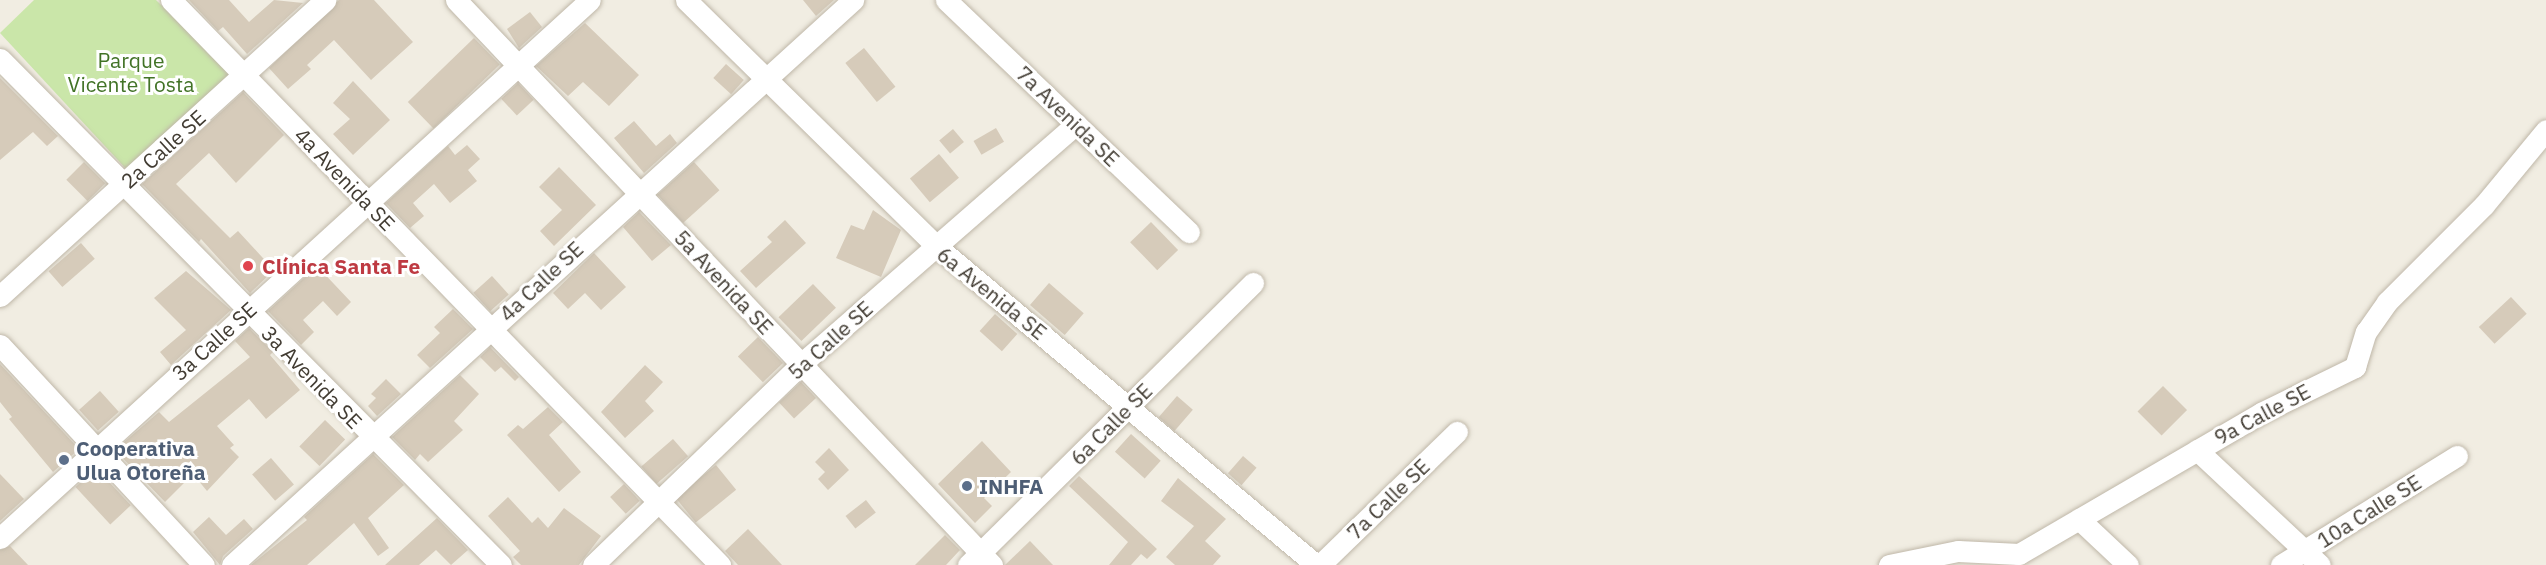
<!DOCTYPE html>
<html>
<head>
<meta charset="utf-8">
<style>
  body { margin:0 }
  #map { position:relative; width:2546px; height:565px; overflow:hidden; background:#f1ede2; font-family:"IBM Plex Sans",sans-serif }
  div>[style] { position:absolute }
  .green>* { inset:0; background:#cae6a9 }
  .building>* { inset:0; background:#d6cbba; transform-origin:0 0 }
  .roads { filter:drop-shadow(0 0 2px #bfb7a8) drop-shadow(0 0 2px #bfb7a8) }
  .minor>* { height:21px; margin:-10.5px; padding:0 10.5px; transform-origin:10.5px; border-radius:10.5px; background:#fff }
  .dots>* { width:16px; height:16px; translate:-50% -50%; box-sizing:border-box; border:3px solid #fff; border-radius:50% }
  span { translate:-50% -50%; white-space:nowrap; text-align:center; line-height:1.15; -webkit-text-stroke:6px #fff; paint-order:stroke }
  .park-label { font-size:21px; color:#427327 }
  .street-label { font-size:21px; color:#423c33 }
  .health-label { font-size:21px; color:#be3a42; font-weight:700 }
  .left { translate:0 -50%; text-align:left }
  .service-label { font-size:21px; color:#4e5e75; font-weight:700 }
</style>
</head>
<body>
<div id="map">
  <div class="green">
    <i style="clip-path:polygon(34px 0,156px 0,231px 73px,128px 171px,0 33px)"></i>
  </div>
  <div class="building">
    <i style="clip-path:polygon(189px 0,229px 0,249px 22px,274px 0,303px 3px,247px 54px,223px 27px,218px 31px)"></i>
    <i style="clip-path:polygon(339px 0,374px 0,413px 42px,371px 80px,334px 40px,307px 65px,311px 69px,288px 89px,269px 68px)"></i>
    <i style="clip-path:polygon(803px 0,834px 0,816px 16px)"></i>
    <i style="clip-path:polygon(530px 12px,542px 27px,519px 48px,507px 29px)"></i>
    <i style="clip-path:polygon(585px 23px,639px 75px,609px 106px,583px 82px,568px 96px,536px 66px)"></i>
    <i style="left:474px;top:38px;width:37px;height:92px;rotate:46deg"></i>
    <i style="left:864px;top:48px;width:50px;height:24px;rotate:51deg"></i>
    <i style="left:726px;top:64px;width:24px;height:19px;rotate:42deg"></i>
    <i style="clip-path:polygon(0 78px,58px 136px,47px 146px,33px 132px,0 160px)"></i>
    <i style="clip-path:polygon(353px 81px,390px 120px,353px 155px,333px 134px,350px 119px,333px 103px)"></i>
    <i style="left:518px;top:83px;width:23px;height:23px;rotate:47deg"></i>
    <i style="clip-path:polygon(243px 92px,284px 135px,236px 183px,209px 153px,176px 184px,230px 238px,238px 231px,274px 270px,250px 293px,201px 239px,199px 242px,142px 184px)"></i>
    <i style="clip-path:polygon(634px 121px,656px 146px,670px 134px,677px 143px,644px 173px,614px 138px)"></i>
    <i style="left:996px;top:128px;width:16px;height:26px;rotate:60deg"></i>
    <i style="left:953px;top:129px;width:17px;height:18px;rotate:50deg"></i>
    <i style="clip-path:polygon(467px 145px,480px 159px,468px 170px,477px 181px,450px 203px,434px 184px,413px 203px,424px 216px,410px 228px,386px 203px,448px 146px,455px 155px)"></i>
    <i style="left:939px;top:154px;width:31px;height:38px;rotate:50deg"></i>
    <i style="left:84px;top:162px;width:30px;height:25px;rotate:45deg"></i>
    <i style="left:694px;top:162px;width:38px;height:49px;rotate:48deg"></i>
    <i style="clip-path:polygon(559px 167px,596px 205px,554px 246px,540px 231px,562px 210px,539px 187px)"></i>
    <i style="clip-path:polygon(873px 210px,901px 230px,881px 277px,836px 258px,851px 225px,864px 230px)"></i>
    <i style="clip-path:polygon(639px 212px,671px 245px,652px 261px,623px 227px)"></i>
    <i style="clip-path:polygon(785px 220px,806px 243px,756px 288px,740px 271px,772px 242px,767px 237px)"></i>
    <i style="left:1151px;top:222px;width:39px;height:29px;rotate:46deg"></i>
    <i style="left:81px;top:243px;width:21px;height:43px;rotate:49deg"></i>
    <i style="clip-path:polygon(594px 253px,626px 287px,601px 310px,585px 293px,568px 309px,553px 293px)"></i>
    <i style="clip-path:polygon(317px 266px,351px 302px,337px 316px,323px 301px,303px 320px,314px 332px,301px 345px,268px 311px)"></i>
    <i style="clip-path:polygon(186px 271px,231px 310px,171px 365px,160px 352px,186px 330px,154px 298px)"></i>
    <i style="left:492px;top:276px;width:25px;height:25px;rotate:48deg"></i>
    <i style="left:1049px;top:283px;width:46px;height:29px;rotate:41deg"></i>
    <i style="left:813px;top:284px;width:33px;height:48px;rotate:46deg"></i>
    <i style="left:2511px;top:297px;width:23px;height:44px;rotate:47deg"></i>
    <i style="clip-path:polygon(453px 309px,473px 329px,430px 368px,417px 355px,440px 333px,434px 327px)"></i>
    <i style="left:995px;top:314px;width:30px;height:23px;rotate:42deg"></i>
    <i style="clip-path:polygon(249px 328px,273px 352px,270px 355px,300px 390px,266px 419px,249px 399px,217px 426px,234px 445px,230px 448px,239px 457px,207px 491px,193px 474px,165px 502px,115px 450px,159px 412px,169px 422px,250px 357px,235px 341px)"></i>
    <i style="left:758px;top:337px;width:36px;height:28px;rotate:46deg"></i>
    <i style="clip-path:polygon(490px 347px,519px 377px,515px 381px,501px 367px,495px 372px,480px 357px)"></i>
    <i style="clip-path:polygon(0 364px,79px 449px,53px 472px,9px 419px,12px 417px,0 402px)"></i>
    <i style="clip-path:polygon(645px 365px,663px 382px,645px 401px,654px 411px,625px 438px,601px 412px)"></i>
    <i style="clip-path:polygon(460px 375px,479px 394px,454px 421px,463px 430px,428px 462px,420px 454px,415px 460px,392px 437px)"></i>
    <i style="clip-path:polygon(386px 379px,401px 394px,377px 416px,368px 406px,376px 398px,371px 394px)"></i>
    <i style="left:801px;top:382px;width:22px;height:30px;rotate:47deg"></i>
    <i style="left:2163px;top:386px;width:34px;height:36px;rotate:45deg"></i>
    <i style="left:100px;top:391px;width:28px;height:28px;rotate:48deg"></i>
    <i style="left:1177px;top:396px;width:21px;height:28px;rotate:41deg"></i>
    <i style="clip-path:polygon(548px 407px,563px 422px,549px 435px,581px 472px,559px 492px,507px 435px,518px 425px,523px 429px)"></i>
    <i style="left:325px;top:420px;width:28px;height:37px;rotate:44deg"></i>
    <i style="left:1131px;top:434px;width:40px;height:24px;rotate:42deg"></i>
    <i style="left:673px;top:439px;width:23px;height:42px;rotate:49deg"></i>
    <i style="clip-path:polygon(982px 441px,1011px 472px,984px 498px,992px 506px,975px 523px,938px 484px)"></i>
    <i style="clip-path:polygon(829px 448px,849px 470px,828px 490px,818px 479px,825px 472px,815px 462px)"></i>
    <i style="clip-path:polygon(373px 454px,404px 485px,368px 518px,389px 548px,378px 556px,354px 523px,307px 565px,251px 565px,307px 520px,304px 517px)"></i>
    <i style="left:1243px;top:456px;width:18px;height:23px;rotate:41deg"></i>
    <i style="left:271px;top:458px;width:35px;height:25px;rotate:49deg"></i>
    <i style="left:716px;top:465px;width:32px;height:52px;rotate:51deg"></i>
    <i style="left:96px;top:468px;width:51px;height:28px;rotate:47deg"></i>
    <i style="clip-path:polygon(0 474px,24px 499px,0 521px)"></i>
    <i style="clip-path:polygon(1079px 476px,1157px 549px,1147px 559px,1141px 554px,1131px 565px,1109px 565px,1128px 542px,1069px 486px)"></i>
    <i style="clip-path:polygon(1178px 478px,1226px 519px,1205px 541px,1221px 556px,1213px 565px,1175px 565px,1166px 557px,1194px 526px,1161px 501px)"></i>
    <i style="left:624px;top:484px;width:23px;height:19px;rotate:47deg"></i>
    <i style="clip-path:polygon(508px 497px,532px 523px,538px 517px,548px 528px,564px 508px,601px 536px,579px 565px,521px 565px,513px 557px,520px 551px,488px 516px)"></i>
    <i style="left:866px;top:500px;width:16px;height:26px;rotate:52deg"></i>
    <i style="clip-path:polygon(209px 517px,226px 535px,244px 519px,253px 529px,223px 556px,220px 565px,193px 532px)"></i>
    <i style="clip-path:polygon(437px 518px,468px 550px,451px 565px,436px 550px,419px 565px,385px 565px)"></i>
    <i style="clip-path:polygon(748px 529px,782px 565px,738px 565px,725px 551px)"></i>
    <i style="clip-path:polygon(945px 535px,960px 550px,946px 565px,915px 565px)"></i>
    <i style="clip-path:polygon(1030px 541px,1053px 565px,1005px 565px)"></i>
    <i style="clip-path:polygon(10px 546px,28px 565px,0 565px,0 550px)"></i>
  </div>
  <div class="roads">
    <div class="minor">
      <i style="left:171px;top:0;width:788px;rotate:45.82deg"></i>
      <i style="left:456px;top:0;width:779px;rotate:46.51deg"></i>
      <i style="left:686px;top:0;width:351px;rotate:44.5deg"></i>
      <i style="left:936px;top:246px;width:496px;rotate:40deg"></i>
      <i style="left:946px;top:0;width:336px;rotate:43.7deg"></i>
      <i style="left:0;top:59px;width:712px;rotate:45.28deg"></i>
      <i style="left:0;top:296px;width:440px;rotate:-42.3deg"></i>
      <i style="left:0;top:345px;width:300px;rotate:47.2deg"></i>
      <i style="left:2197px;top:450px;width:168px;rotate:43.1deg"></i>
      <i style="left:2079px;top:519px;width:67px;rotate:43.2deg"></i>
      <i style="left:0;top:538px;width:798px;rotate:-42.36deg"></i>
      <i style="left:232px;top:565px;width:840px;rotate:-42.3deg"></i>
      <i style="left:593px;top:565px;width:289px;rotate:-44deg"></i>
      <i style="left:801px;top:364px;width:365px;rotate:-41.1deg"></i>
      <i style="left:968px;top:565px;width:401px;rotate:-44.7deg"></i>
      <i style="left:1320px;top:565px;width:191px;rotate:-44.2deg"></i>
      <i style="left:1889px;top:565px;width:70px;rotate:-11.5deg"></i>
      <i style="left:1958px;top:551px;width:61px;rotate:2.8deg"></i>
      <i style="left:2019px;top:554px;width:280px;rotate:-30.2deg"></i>
      <i style="left:2261px;top:413px;width:105px;rotate:-26.1deg"></i>
      <i style="left:2355px;top:367px;width:37px;rotate:-73deg"></i>
      <i style="left:2366px;top:332px;width:37px;rotate:-55deg"></i>
      <i style="left:2387px;top:302px;width:137px;rotate:-45deg"></i>
      <i style="left:2484px;top:205px;width:97px;rotate:-50.4deg"></i>
      <i style="left:2281px;top:565px;width:207px;rotate:-31.8deg"></i>
    </div>
  </div>
  <div class="dots">
    <i style="left:248px;top:266px;background:#e0444e"></i>
    <i style="left:64px;top:460px;background:#5c6f8a"></i>
    <i style="left:967px;top:486px;background:#5c6f8a"></i>
  </div>
  <div class="park-label">
    <span style="left:131px;top:72px">Parque<br>Vicente Tosta</span>
  </div>
  <div class="street-label">
    <span style="left:1068px;top:116px;rotate:44deg">7a Avenida SE</span>
    <span style="left:163px;top:149px;rotate:-42deg">2a Calle SE</span>
    <span style="left:345px;top:179px;rotate:46deg">4a Avenida SE</span>
    <span style="left:541px;top:281px;rotate:-43deg">4a Calle SE</span>
    <span style="left:724px;top:282px;rotate:47deg">5a Avenida SE</span>
    <span style="left:992px;top:293px;rotate:39deg">6a Avenida SE</span>
    <span style="left:830px;top:340px;rotate:-42deg">5a Calle SE</span>
    <span style="left:214px;top:341px;rotate:-42deg">3a Calle SE</span>
    <span style="left:312px;top:377px;rotate:46deg">3a Avenida SE</span>
    <span style="left:2262px;top:414px;rotate:-28deg">9a Calle SE</span>
    <span style="left:1111px;top:424px;rotate:-45deg">6a Calle SE</span>
    <span style="left:1388px;top:499px;rotate:-44deg">7a Calle SE</span>
    <span style="left:2369px;top:511px;rotate:-32deg">10a Calle SE</span>
  </div>
  <div class="health-label">
    <span class="left" style="left:262px;top:266px">Clínica Santa Fe</span>
  </div>
  <div class="service-label">
    <span class="left" style="left:76px;top:460px">Cooperativa<br>Ulua Otoreña</span>
    <span class="left" style="left:979px;top:486px">INHFA</span>
  </div>
</div>
</body>
</html>
